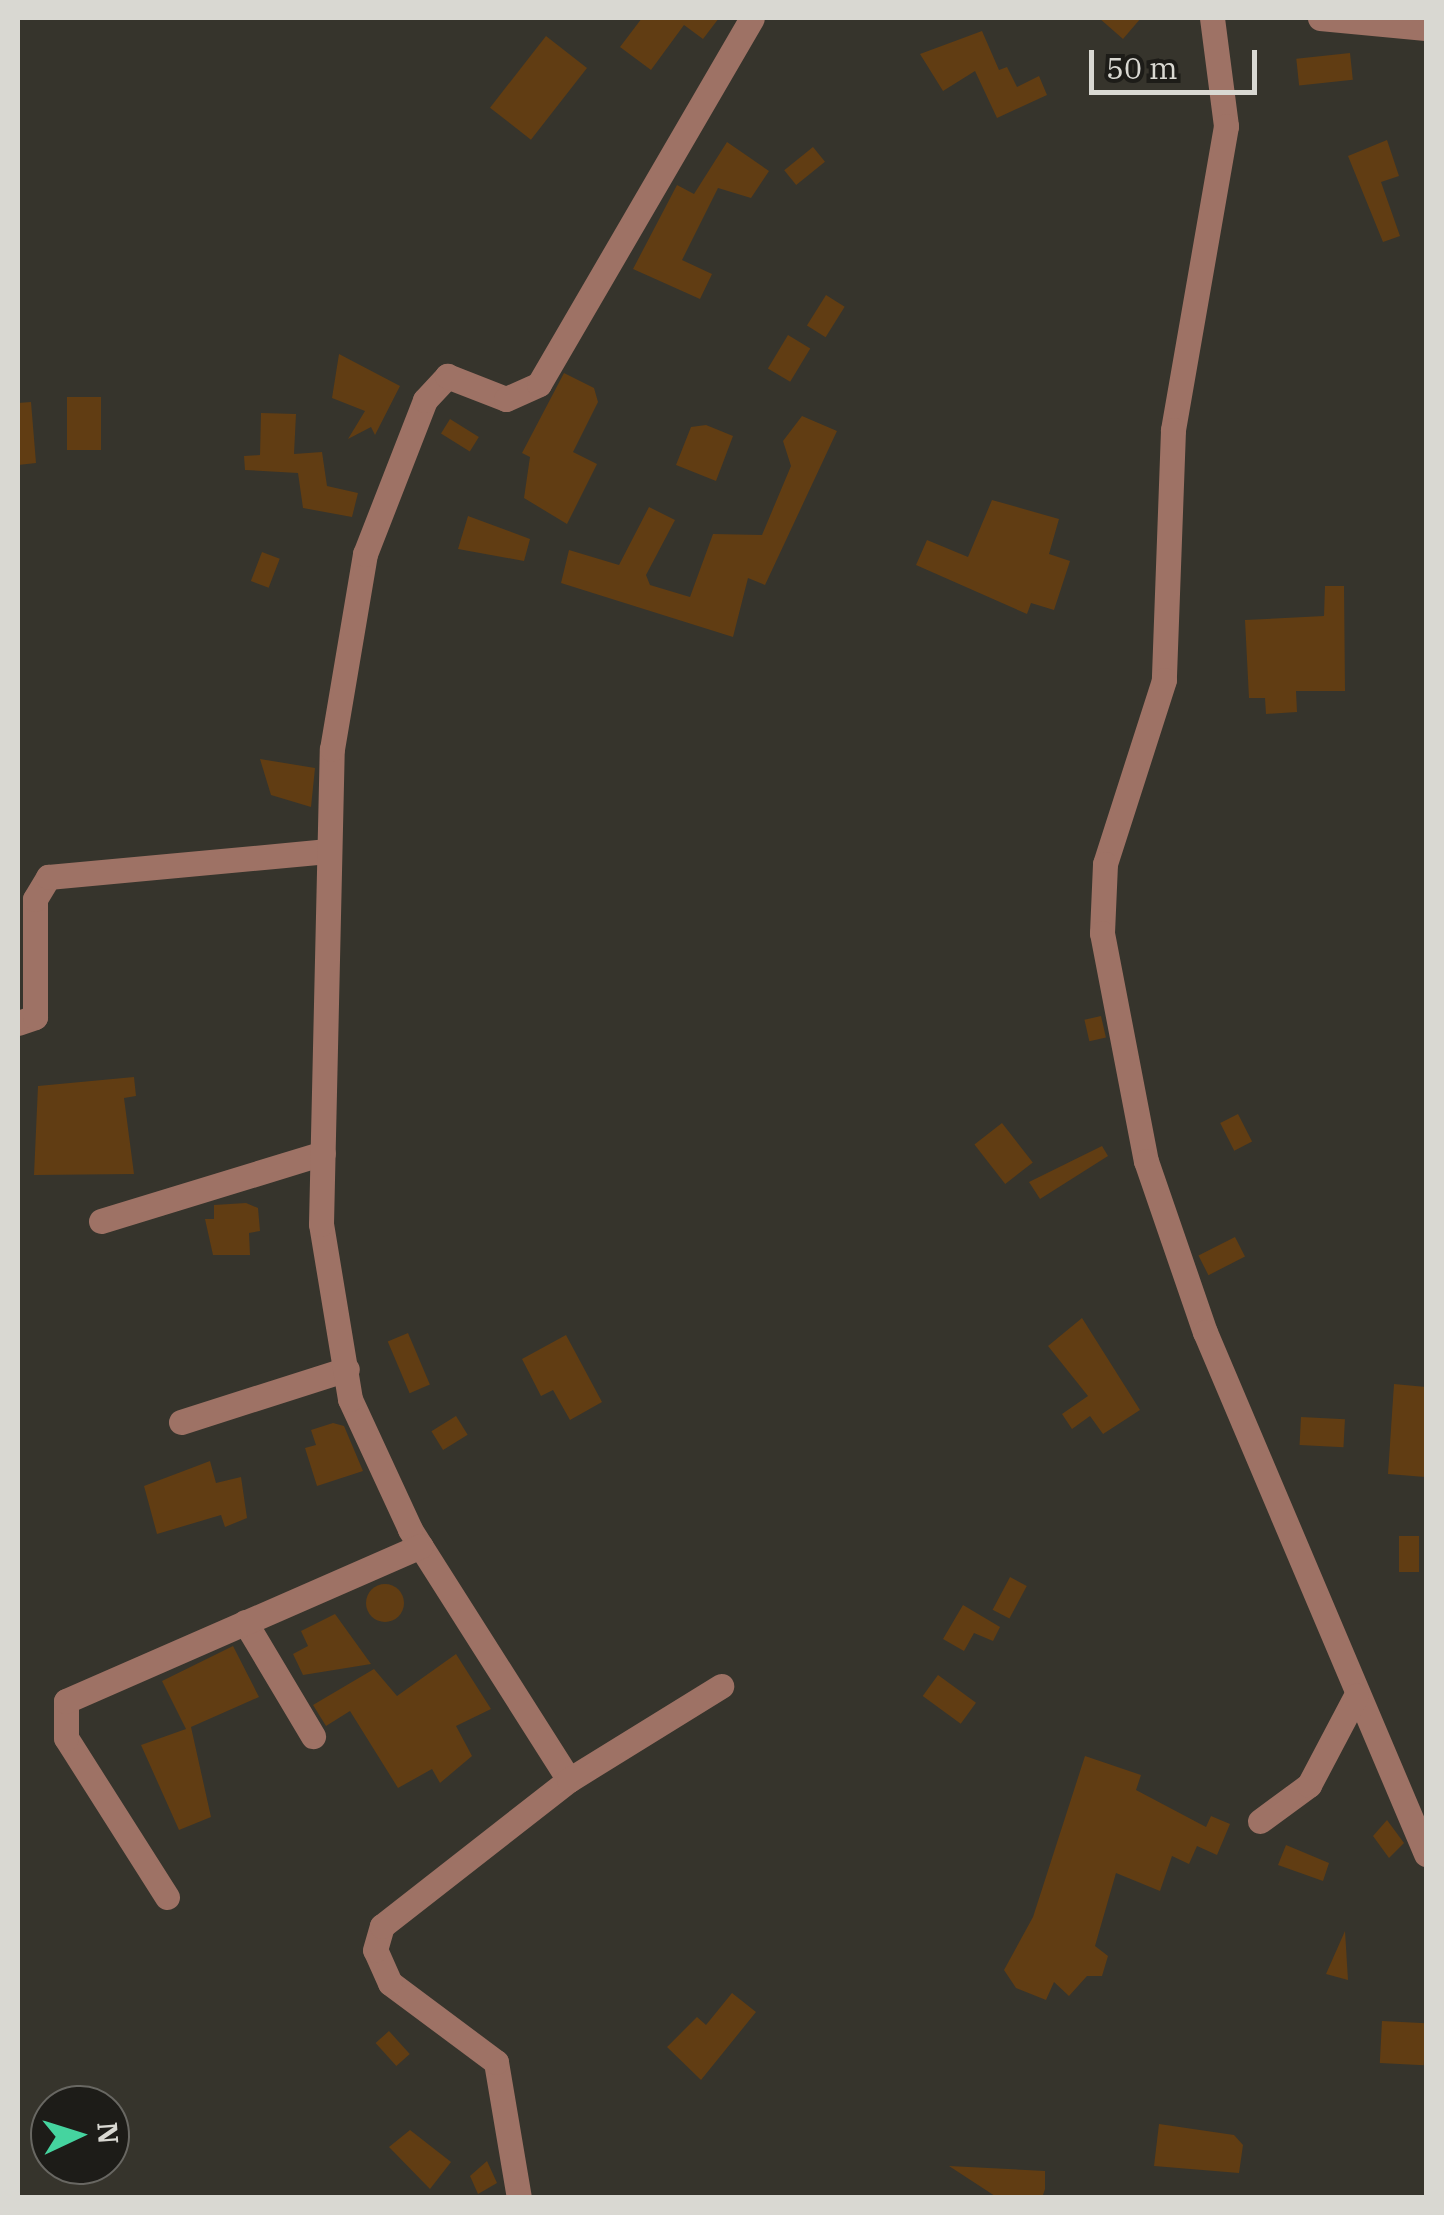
<!DOCTYPE html>
<html>
<head>
<meta charset="utf-8">
<style>
  body { margin:0 }
  #map { position:relative; width:1444px; height:2215px; overflow:hidden; background:#36342c; font-family:"IBM Plex Serif",serif }
  div>[style] { position:absolute }
  .building>* { inset:0; background:#613d13; transform-origin:0 0 }
  .round { border-radius:50% }
  .minor>* { height:25px; margin:-12.5px; padding:0 12.5px; transform-origin:12.5px; border-radius:12.5px; background:#9e7265 }
  span { translate:-50% -50%; white-space:nowrap; text-align:center; line-height:1.15; -webkit-text-stroke:9px #1d1c18; paint-order:stroke }
  .frame { position:absolute; inset:0; border:20px solid #d9d8d2; pointer-events:none }
  .north { position:absolute; left:30px; top:2085px; width:100px; height:100px; box-sizing:border-box; background:#1d1c18; border:2px solid #686762; border-radius:50%; rotate:86deg; font-size:28px; font-weight:700; line-height:40px; text-align:center; color:#d9d8d2 }
  .north::after { content:''; display:block; margin:auto; width:35px; height:45px; background:#45d49f; clip-path:polygon(50% 0,100% 100%,50% 72%,0 100%) }
  .scale { position:absolute; left:1089px; top:50px; width:168px; height:45px; box-sizing:border-box; border:5px solid #d9d8d2; border-top:0; padding-left:12px; font-size:30px; line-height:35px; white-space:nowrap; color:#d9d8d2; -webkit-text-stroke:8px #1d1c18; paint-order:stroke }
</style>
</head>
<body>
<div id="map">
  <div class="building">
    <i style="clip-path:polygon(642px 18px,719px 18px,703px 39px,684px 25px,651px 70px,620px 47px)"></i>
    <i style="clip-path:polygon(1099px 18px,1141px 18px,1123px 39px)"></i>
    <i style="clip-path:polygon(982px 31px,999px 70px,1007px 67px,1017px 87px,1039px 76px,1047px 95px,997px 118px,975px 71px,943px 91px,920px 54px)"></i>
    <i style="left:546px;top:36px;width:52px;height:91px;rotate:38deg"></i>
    <i style="left:1350px;top:53px;width:27px;height:54px;rotate:84deg"></i>
    <i style="clip-path:polygon(1387px 140px,1399px 176px,1381px 182px,1400px 236px,1383px 242px,1348px 156px)"></i>
    <i style="clip-path:polygon(727px 142px,769px 171px,751px 198px,718px 188px,682px 260px,712px 274px,700px 299px,633px 269px,677px 185px,694px 194px)"></i>
    <i style="left:813px;top:147px;width:19px;height:37px;rotate:51deg"></i>
    <i style="left:826px;top:295px;width:22px;height:36px;rotate:32deg"></i>
    <i style="left:788px;top:335px;width:26px;height:39px;rotate:31deg"></i>
    <i style="clip-path:polygon(339px 354px,400px 386px,375px 435px,371px 427px,348px 439px,365px 411px,332px 398px)"></i>
    <i style="clip-path:polygon(564px 373px,594px 388px,598px 402px,573px 452px,597px 464px,567px 524px,524px 498px,530px 457px,522px 453px)"></i>
    <i style="left:67px;top:397px;width:34px;height:53px"></i>
    <i style="clip-path:polygon(31px 402px,36px 463px,18px 465px,18px 403px)"></i>
    <i style="clip-path:polygon(261px 413px,296px 414px,294px 454px,322px 452px,327px 486px,358px 493px,352px 517px,303px 508px,298px 473px,245px 470px,244px 456px,260px 455px)"></i>
    <i style="clip-path:polygon(802px 416px,837px 431px,765px 585px,748px 578px,733px 637px,561px 583px,569px 550px,619px 565px,649px 507px,675px 520px,646px 575px,650px 585px,690px 597px,713px 534px,762px 535px,791px 466px,783px 441px)"></i>
    <i style="left:450px;top:419px;width:34px;height:17px;rotate:32deg"></i>
    <i style="clip-path:polygon(706px 425px,733px 436px,716px 481px,676px 465px,691px 427px)"></i>
    <i style="clip-path:polygon(992px 500px,1059px 519px,1049px 554px,1070px 561px,1054px 610px,1031px 603px,1027px 614px,916px 565px,927px 540px,968px 557px)"></i>
    <i style="clip-path:polygon(468px 516px,530px 539px,524px 561px,458px 549px)"></i>
    <i style="left:262px;top:552px;width:19px;height:31px;rotate:21deg"></i>
    <i style="clip-path:polygon(1325px 586px,1344px 586px,1345px 691px,1296px 691px,1297px 712px,1266px 714px,1265px 698px,1249px 698px,1245px 620px,1324px 616px)"></i>
    <i style="clip-path:polygon(260px 759px,315px 768px,311px 807px,271px 795px)"></i>
    <i style="left:1101px;top:1016px;width:22px;height:17px;rotate:77deg"></i>
    <i style="clip-path:polygon(134px 1077px,136px 1096px,124px 1098px,134px 1174px,34px 1175px,38px 1086px)"></i>
    <i style="left:1238px;top:1114px;width:31px;height:20px;rotate:63deg"></i>
    <i style="left:1002px;top:1123px;width:50px;height:35px;rotate:52deg"></i>
    <i style="clip-path:polygon(1102px 1146px,1108px 1156px,1040px 1199px,1029px 1182px)"></i>
    <i style="clip-path:polygon(246px 1203px,258px 1208px,260px 1231px,249px 1233px,250px 1255px,213px 1255px,205px 1219px,214px 1219px,214px 1205px)"></i>
    <i style="left:1235px;top:1237px;width:22px;height:41px;rotate:63deg"></i>
    <i style="clip-path:polygon(1082px 1318px,1140px 1410px,1103px 1434px,1090px 1416px,1072px 1429px,1062px 1414px,1088px 1396px,1048px 1346px)"></i>
    <i style="left:408px;top:1333px;width:56px;height:22px;rotate:67deg"></i>
    <i style="clip-path:polygon(566px 1335px,602px 1402px,570px 1420px,553px 1390px,541px 1396px,522px 1359px)"></i>
    <i style="clip-path:polygon(1394px 1384px,1426px 1387px,1425px 1477px,1388px 1474px)"></i>
    <i style="left:456px;top:1416px;width:22px;height:29px;rotate:58deg"></i>
    <i style="left:1301px;top:1417px;width:44px;height:28px;rotate:3deg"></i>
    <i style="clip-path:polygon(333px 1423px,344px 1426px,363px 1471px,317px 1486px,305px 1448px,316px 1445px,311px 1430px)"></i>
    <i style="clip-path:polygon(210px 1461px,216px 1483px,241px 1477px,247px 1518px,225px 1527px,221px 1515px,157px 1534px,144px 1486px)"></i>
    <i style="left:1399px;top:1536px;width:20px;height:36px"></i>
    <i style="left:1010px;top:1577px;width:19px;height:37px;rotate:28deg"></i>
    <i class="round" style="left:366px;top:1584px;width:38px;height:38px"></i>
    <i style="clip-path:polygon(963px 1605px,1000px 1627px,993px 1641px,974px 1633px,964px 1651px,943px 1639px)"></i>
    <i style="clip-path:polygon(335px 1614px,371px 1664px,303px 1675px,293px 1654px,308px 1646px,301px 1631px)"></i>
    <i style="clip-path:polygon(233px 1646px,259px 1697px,191px 1727px,211px 1817px,179px 1830px,141px 1745px,186px 1729px,162px 1681px)"></i>
    <i style="clip-path:polygon(456px 1654px,491px 1709px,456px 1726px,472px 1756px,440px 1783px,432px 1769px,398px 1788px,350px 1711px,326px 1726px,313px 1705px,374px 1669px,397px 1696px)"></i>
    <i style="left:938px;top:1675px;width:47px;height:26px;rotate:36deg"></i>
    <i style="clip-path:polygon(1085px 1756px,1141px 1775px,1136px 1790px,1206px 1827px,1211px 1816px,1230px 1824px,1217px 1855px,1197px 1846px,1189px 1864px,1172px 1856px,1160px 1891px,1116px 1873px,1095px 1946px,1108px 1956px,1102px 1976px,1087px 1976px,1069px 1996px,1054px 1982px,1046px 2000px,1016px 1988px,1004px 1970px,1033px 1917px)"></i>
    <i style="clip-path:polygon(1387px 1820px,1404px 1843px,1389px 1858px,1373px 1836px)"></i>
    <i style="clip-path:polygon(1286px 1845px,1329px 1863px,1323px 1881px,1278px 1865px)"></i>
    <i style="clip-path:polygon(1345px 1931px,1348px 1980px,1326px 1974px)"></i>
    <i style="clip-path:polygon(732px 1993px,756px 2012px,701px 2080px,667px 2047px,697px 2017px,706px 2025px)"></i>
    <i style="left:1382px;top:2021px;width:44px;height:42px;rotate:3deg"></i>
    <i style="left:389px;top:2031px;width:31px;height:18px;rotate:48deg"></i>
    <i style="clip-path:polygon(1159px 2124px,1234px 2135px,1243px 2145px,1239px 2173px,1154px 2166px)"></i>
    <i style="clip-path:polygon(410px 2130px,451px 2162px,430px 2189px,389px 2147px)"></i>
    <i style="clip-path:polygon(487px 2161px,497px 2183px,478px 2194px,470px 2176px)"></i>
    <i style="clip-path:polygon(949px 2166px,1045px 2171px,1045px 2189px,1042px 2198px,998px 2198px)"></i>
  </div>
  <div class="minor">
    <i style="left:1212px;top:18px;width:109px;rotate:82.6deg"></i>
    <i style="left:1226px;top:126px;width:309px;rotate:99.9deg"></i>
    <i style="left:1173px;top:430px;width:250px;rotate:92.1deg"></i>
    <i style="left:1164px;top:680px;width:193px;rotate:107.8deg"></i>
    <i style="left:1105px;top:864px;width:69px;rotate:92.5deg"></i>
    <i style="left:1102px;top:933px;width:232px;rotate:79.1deg"></i>
    <i style="left:1146px;top:1161px;width:181px;rotate:71deg"></i>
    <i style="left:1205px;top:1332px;width:567px;rotate:67.05deg"></i>
    <i style="left:1320px;top:18px;width:106px;rotate:5.4deg"></i>
    <i style="left:18px;top:1023px;width:18px;rotate:-19deg"></i>
    <i style="left:35px;top:1017px;width:118px;rotate:-90deg"></i>
    <i style="left:35px;top:899px;width:26px;rotate:-59deg"></i>
    <i style="left:48px;top:877px;width:281px;rotate:-5.3deg"></i>
    <i style="left:101px;top:1221px;width:232px;rotate:-17deg"></i>
    <i style="left:181px;top:1422px;width:174px;rotate:-17.7deg"></i>
    <i style="left:245px;top:1622px;width:133px;rotate:59.2deg"></i>
    <i style="left:569px;top:1780px;width:297px;rotate:-122.4deg"></i>
    <i style="left:410px;top:1529px;width:143px;rotate:-114.8deg"></i>
    <i style="left:350px;top:1399px;width:177px;rotate:-99.4deg"></i>
    <i style="left:321px;top:1224px;width:475px;rotate:-88.7deg"></i>
    <i style="left:332px;top:749px;width:198px;rotate:-80.4deg"></i>
    <i style="left:365px;top:554px;width:165px;rotate:-68.7deg"></i>
    <i style="left:425px;top:400px;width:33px;rotate:-47deg"></i>
    <i style="left:447px;top:376px;width:63px;rotate:21.3deg"></i>
    <i style="left:506px;top:399px;width:36px;rotate:-24deg"></i>
    <i style="left:539px;top:384px;width:423px;rotate:-59.8deg"></i>
    <i style="left:1260px;top:1821px;width:61px;rotate:-36.3deg"></i>
    <i style="left:1309px;top:1785px;width:101px;rotate:-62.2deg"></i>
    <i style="left:167px;top:1897px;width:188px;rotate:-122.4deg"></i>
    <i style="left:66px;top:1738px;width:37px;rotate:-90deg"></i>
    <i style="left:66px;top:1701px;width:387px;rotate:-23.6deg"></i>
    <i style="left:519px;top:2198px;width:138px;rotate:-99.6deg"></i>
    <i style="left:496px;top:2062px;width:132px;rotate:-143.3deg"></i>
    <i style="left:390px;top:1983px;width:36px;rotate:-114deg"></i>
    <i style="left:375px;top:1950px;width:25px;rotate:-74deg"></i>
    <i style="left:382px;top:1926px;width:237px;rotate:-38deg"></i>
    <i style="left:569px;top:1780px;width:179px;rotate:-31.7deg"></i>
  </div>
  <div class="frame"></div>
  <div class="north">N</div>
  <div class="scale">50 m</div>
</div>
</body>
</html>
